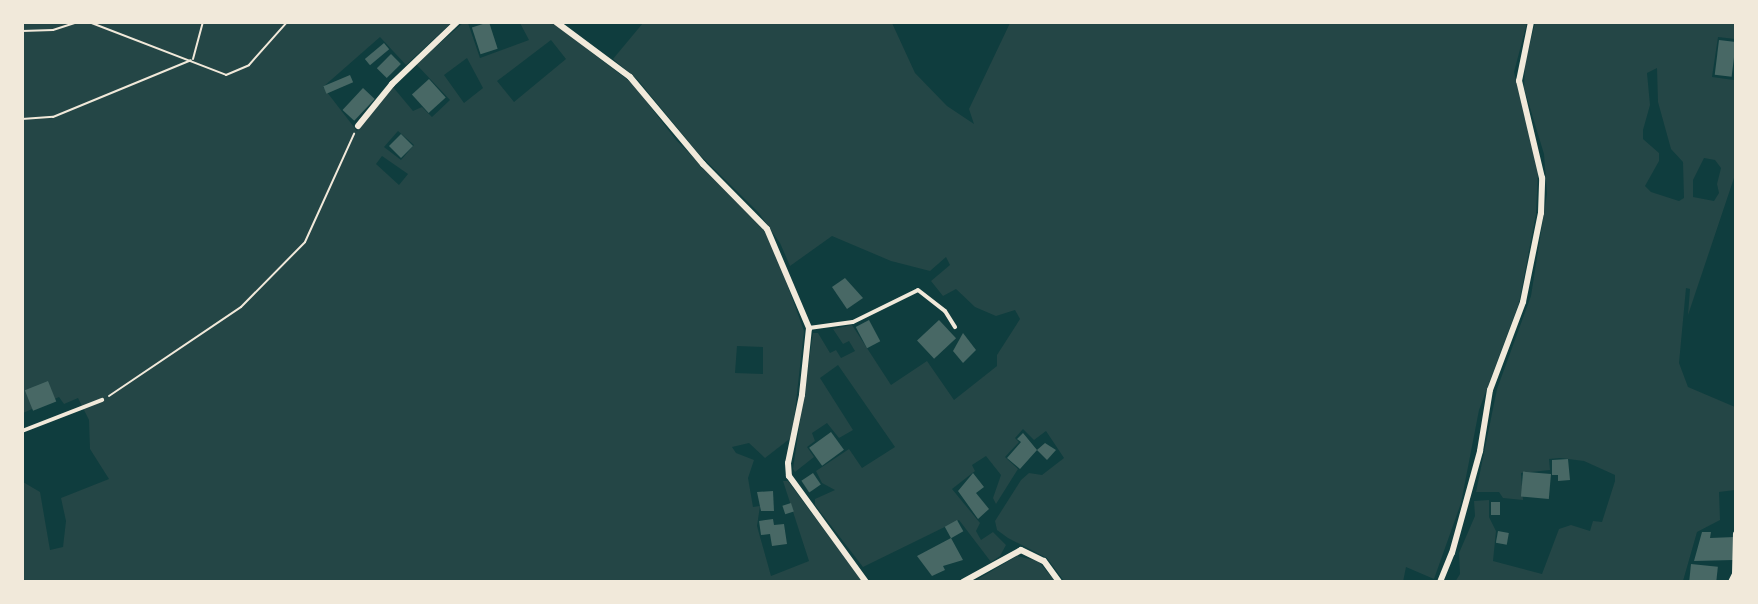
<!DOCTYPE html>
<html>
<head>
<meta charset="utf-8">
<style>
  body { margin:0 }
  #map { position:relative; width:1758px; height:604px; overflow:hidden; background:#0f3d3e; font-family:Poppins,sans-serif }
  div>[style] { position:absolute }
  .green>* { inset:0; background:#244646 }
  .building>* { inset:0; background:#486865; transform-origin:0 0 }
  .path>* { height:2px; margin:-1px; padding:0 1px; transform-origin:1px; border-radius:1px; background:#f1e9da }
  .service>* { height:4px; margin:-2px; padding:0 2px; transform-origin:2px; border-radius:2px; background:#f1e9da }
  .minor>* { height:6px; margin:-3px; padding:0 3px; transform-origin:3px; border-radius:3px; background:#f1e9da }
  span { translate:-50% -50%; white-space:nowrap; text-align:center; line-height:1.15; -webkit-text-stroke:6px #f1e9da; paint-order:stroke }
  .frame { position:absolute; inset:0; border:24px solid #f1e9da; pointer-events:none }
</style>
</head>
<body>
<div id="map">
  <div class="green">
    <i style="clip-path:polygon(evenodd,22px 23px,451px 23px,406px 65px,380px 37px,323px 87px,357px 131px,393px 87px,413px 111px,422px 107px,432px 117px,450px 100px,416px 64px,463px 23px,468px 23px,480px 58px,529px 40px,520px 23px,553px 23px,633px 84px,676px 140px,757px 221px,771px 240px,804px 331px,792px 437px,765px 458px,749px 443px,732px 447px,736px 453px,754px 460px,748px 478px,753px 507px,760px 506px,757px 526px,771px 576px,809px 561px,783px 481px,788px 481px,862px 581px,23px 581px,23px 482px,40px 492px,50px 550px,63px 547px,66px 521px,61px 498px,109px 479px,90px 449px,89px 420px,78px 398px,64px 404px,59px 397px,23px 413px,22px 23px,551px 40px,566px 59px,514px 102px,497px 81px,551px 40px,22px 23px,467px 58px,483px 88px,464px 103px,444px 75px,467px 58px,22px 23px,398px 131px,414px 145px,401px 160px,384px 147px,398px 131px,22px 23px,382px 156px,408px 174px,399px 185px,376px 164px,382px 156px,22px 23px,737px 346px,763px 347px,763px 374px,735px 373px,737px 346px)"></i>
    <i style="clip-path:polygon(643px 23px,892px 23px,915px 73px,947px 106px,974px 124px,969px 109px,1010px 23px,1527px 23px,1514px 72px,1538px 172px,1536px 214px,1519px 303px,1479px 410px,1461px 503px,1434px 579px,1406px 567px,1403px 582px,1064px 581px,1047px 558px,1008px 538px,997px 530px,995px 521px,1021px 480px,1029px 473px,1042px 475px,1064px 458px,1046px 431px,1034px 440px,1023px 429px,1015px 438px,1019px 442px,1005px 457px,1018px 469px,996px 504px,993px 498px,1001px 475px,986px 456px,972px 465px,975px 471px,952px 489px,980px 523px,976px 531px,981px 540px,993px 532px,1006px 545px,1000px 556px,991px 562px,959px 520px,863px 567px,815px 505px,815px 499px,835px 490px,822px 483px,816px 471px,849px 449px,862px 468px,895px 447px,838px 365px,820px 378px,853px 430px,839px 438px,827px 423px,812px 433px,815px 441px,807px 447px,814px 457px,795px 472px,793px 469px,813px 333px,818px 333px,830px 353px,836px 350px,841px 358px,855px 351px,849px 341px,843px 344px,833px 329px,852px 325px,891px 385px,927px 361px,954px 400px,997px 366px,997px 355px,1020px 319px,1015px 310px,996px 316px,975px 307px,956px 289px,943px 296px,931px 281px,950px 265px,946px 257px,930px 271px,891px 261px,832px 236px,790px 266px,780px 243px,759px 213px,698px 153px,638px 80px,613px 59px)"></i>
    <i style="clip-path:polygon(evenodd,1535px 23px,1735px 23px,1735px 39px,1718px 37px,1712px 77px,1734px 80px,1735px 67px,1735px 175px,1688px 315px,1690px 289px,1686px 288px,1679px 363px,1688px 387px,1735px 407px,1735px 490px,1719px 492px,1720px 520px,1697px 532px,1683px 581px,1455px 582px,1460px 574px,1459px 553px,1475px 516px,1474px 501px,1489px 500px,1489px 517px,1496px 531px,1493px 561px,1542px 574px,1559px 529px,1571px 525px,1590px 531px,1593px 521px,1602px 522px,1615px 481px,1615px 475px,1584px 461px,1560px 458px,1549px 459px,1550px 470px,1521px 473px,1523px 500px,1503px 498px,1499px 492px,1476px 492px,1497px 389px,1531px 296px,1547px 194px,1544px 154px,1524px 88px,1525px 64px,1535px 23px,1657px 68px,1658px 102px,1671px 149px,1683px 162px,1684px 198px,1679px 201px,1651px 192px,1645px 186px,1659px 161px,1659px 153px,1643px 139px,1643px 130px,1650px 105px,1647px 73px,1657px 68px,1535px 23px,1704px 158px,1715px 160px,1721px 168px,1717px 184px,1719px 193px,1714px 201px,1693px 197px,1693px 180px,1704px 158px)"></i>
    <i style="clip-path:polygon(1017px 556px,1038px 561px,1055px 581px,973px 582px)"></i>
  </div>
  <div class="building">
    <i style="left:489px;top:22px;width:28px;height:18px;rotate:72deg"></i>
    <i style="left:1719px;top:40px;width:17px;height:35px;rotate:7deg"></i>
    <i style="left:384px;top:43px;width:8px;height:25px;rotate:50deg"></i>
    <i style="left:391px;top:54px;width:14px;height:20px;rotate:45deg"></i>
    <i style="left:350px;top:75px;width:8px;height:29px;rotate:67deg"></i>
    <i style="left:429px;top:79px;width:25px;height:23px;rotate:48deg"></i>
    <i style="left:363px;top:88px;width:16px;height:30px;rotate:43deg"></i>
    <i style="left:401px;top:134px;width:17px;height:17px;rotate:45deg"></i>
    <i style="clip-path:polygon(845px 278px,863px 298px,847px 309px,832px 287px)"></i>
    <i style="left:869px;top:320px;width:24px;height:15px;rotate:62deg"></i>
    <i style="left:939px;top:320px;width:25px;height:30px;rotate:47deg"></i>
    <i style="clip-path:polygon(963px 333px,976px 350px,963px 363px,953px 351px)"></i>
    <i style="left:48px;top:381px;width:22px;height:25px;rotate:68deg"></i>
    <i style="left:831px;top:432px;width:22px;height:27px;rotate:54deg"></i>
    <i style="clip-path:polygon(1023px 433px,1037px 450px,1020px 469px,1007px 458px,1021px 442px,1017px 439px)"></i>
    <i style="clip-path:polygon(1045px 443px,1056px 450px,1047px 460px,1037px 450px)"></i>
    <i style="clip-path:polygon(1568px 459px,1570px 480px,1558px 481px,1558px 475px,1552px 475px,1552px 460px)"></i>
    <i style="left:813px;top:473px;width:14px;height:14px;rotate:56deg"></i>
    <i style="clip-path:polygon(973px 473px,984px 487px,976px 493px,989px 509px,978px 519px,958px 491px)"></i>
    <i style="left:1551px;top:474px;width:25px;height:28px;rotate:95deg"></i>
    <i style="clip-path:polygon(773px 491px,774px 511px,761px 511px,757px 492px)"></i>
    <i style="left:1491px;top:502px;width:9px;height:13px"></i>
    <i style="left:791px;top:503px;width:9px;height:9px;rotate:72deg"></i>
    <i style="clip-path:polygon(773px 519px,774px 525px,784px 524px,787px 544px,772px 546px,770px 534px,761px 535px,759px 521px)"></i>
    <i style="left:957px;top:520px;width:13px;height:14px;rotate:61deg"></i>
    <i style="left:1498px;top:531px;width:11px;height:12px;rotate:10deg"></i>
    <i style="clip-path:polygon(1702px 532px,1711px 532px,1710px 538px,1735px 537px,1733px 560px,1694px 561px)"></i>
    <i style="clip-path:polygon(951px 538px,963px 560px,943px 566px,945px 570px,932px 576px,917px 556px)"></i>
    <i style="left:1691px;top:564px;width:27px;height:17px;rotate:6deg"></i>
  </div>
  <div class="path">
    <i style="left:89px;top:22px;width:147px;rotate:21.1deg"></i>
    <i style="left:226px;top:75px;width:25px;rotate:-23deg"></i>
    <i style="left:249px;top:65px;width:57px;rotate:-48.5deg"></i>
    <i style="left:22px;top:31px;width:31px;rotate:-2deg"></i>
    <i style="left:53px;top:30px;width:26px;rotate:-18deg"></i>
    <i style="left:193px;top:59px;width:38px;rotate:-75deg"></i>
    <i style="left:22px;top:119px;width:31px;rotate:-4deg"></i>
    <i style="left:53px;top:117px;width:149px;rotate:-22.4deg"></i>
    <i style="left:109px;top:396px;width:159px;rotate:-34deg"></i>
    <i style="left:241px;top:307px;width:91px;rotate:-45.4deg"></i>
    <i style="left:305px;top:242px;width:119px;rotate:-65.6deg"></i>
  </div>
  <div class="service">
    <i style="left:809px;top:328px;width:44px;rotate:-7.8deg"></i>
    <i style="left:853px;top:322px;width:72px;rotate:-26.2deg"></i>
    <i style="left:918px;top:290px;width:34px;rotate:38deg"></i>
    <i style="left:945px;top:311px;width:19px;rotate:58deg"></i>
    <i style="left:22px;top:431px;width:86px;rotate:-21.2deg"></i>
  </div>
  <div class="minor">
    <i style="left:556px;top:22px;width:92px;rotate:36.6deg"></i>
    <i style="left:630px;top:77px;width:114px;rotate:50deg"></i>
    <i style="left:703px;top:164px;width:91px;rotate:45.4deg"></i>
    <i style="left:767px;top:229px;width:108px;rotate:67deg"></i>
    <i style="left:809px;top:328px;width:67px;rotate:96deg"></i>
    <i style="left:802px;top:395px;width:69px;rotate:101.6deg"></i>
    <i style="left:788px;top:463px;width:13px;rotate:86deg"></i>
    <i style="left:789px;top:476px;width:131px;rotate:54deg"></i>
    <i style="left:358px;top:126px;width:54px;rotate:-51deg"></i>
    <i style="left:392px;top:84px;width:90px;rotate:-43.6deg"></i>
    <i style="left:963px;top:582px;width:66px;rotate:-28.9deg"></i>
    <i style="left:1021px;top:550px;width:25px;rotate:26deg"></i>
    <i style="left:1044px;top:561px;width:26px;rotate:54deg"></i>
    <i style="left:1440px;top:582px;width:31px;rotate:-68deg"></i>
    <i style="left:1452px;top:553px;width:106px;rotate:-74.6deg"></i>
    <i style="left:1480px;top:451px;width:62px;rotate:-80.7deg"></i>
    <i style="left:1490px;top:390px;width:94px;rotate:-69.4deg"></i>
    <i style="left:1523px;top:302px;width:91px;rotate:-78.6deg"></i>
    <i style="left:1541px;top:213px;width:35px;rotate:-88deg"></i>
    <i style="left:1542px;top:178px;width:100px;rotate:-103.3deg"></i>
    <i style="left:1519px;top:81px;width:60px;rotate:-78.5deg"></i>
    <i style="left:1731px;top:582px;width:9px;rotate:-63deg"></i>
    <i style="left:1735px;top:574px;width:40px;rotate:-88.6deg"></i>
  </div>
  <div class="frame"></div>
</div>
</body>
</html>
